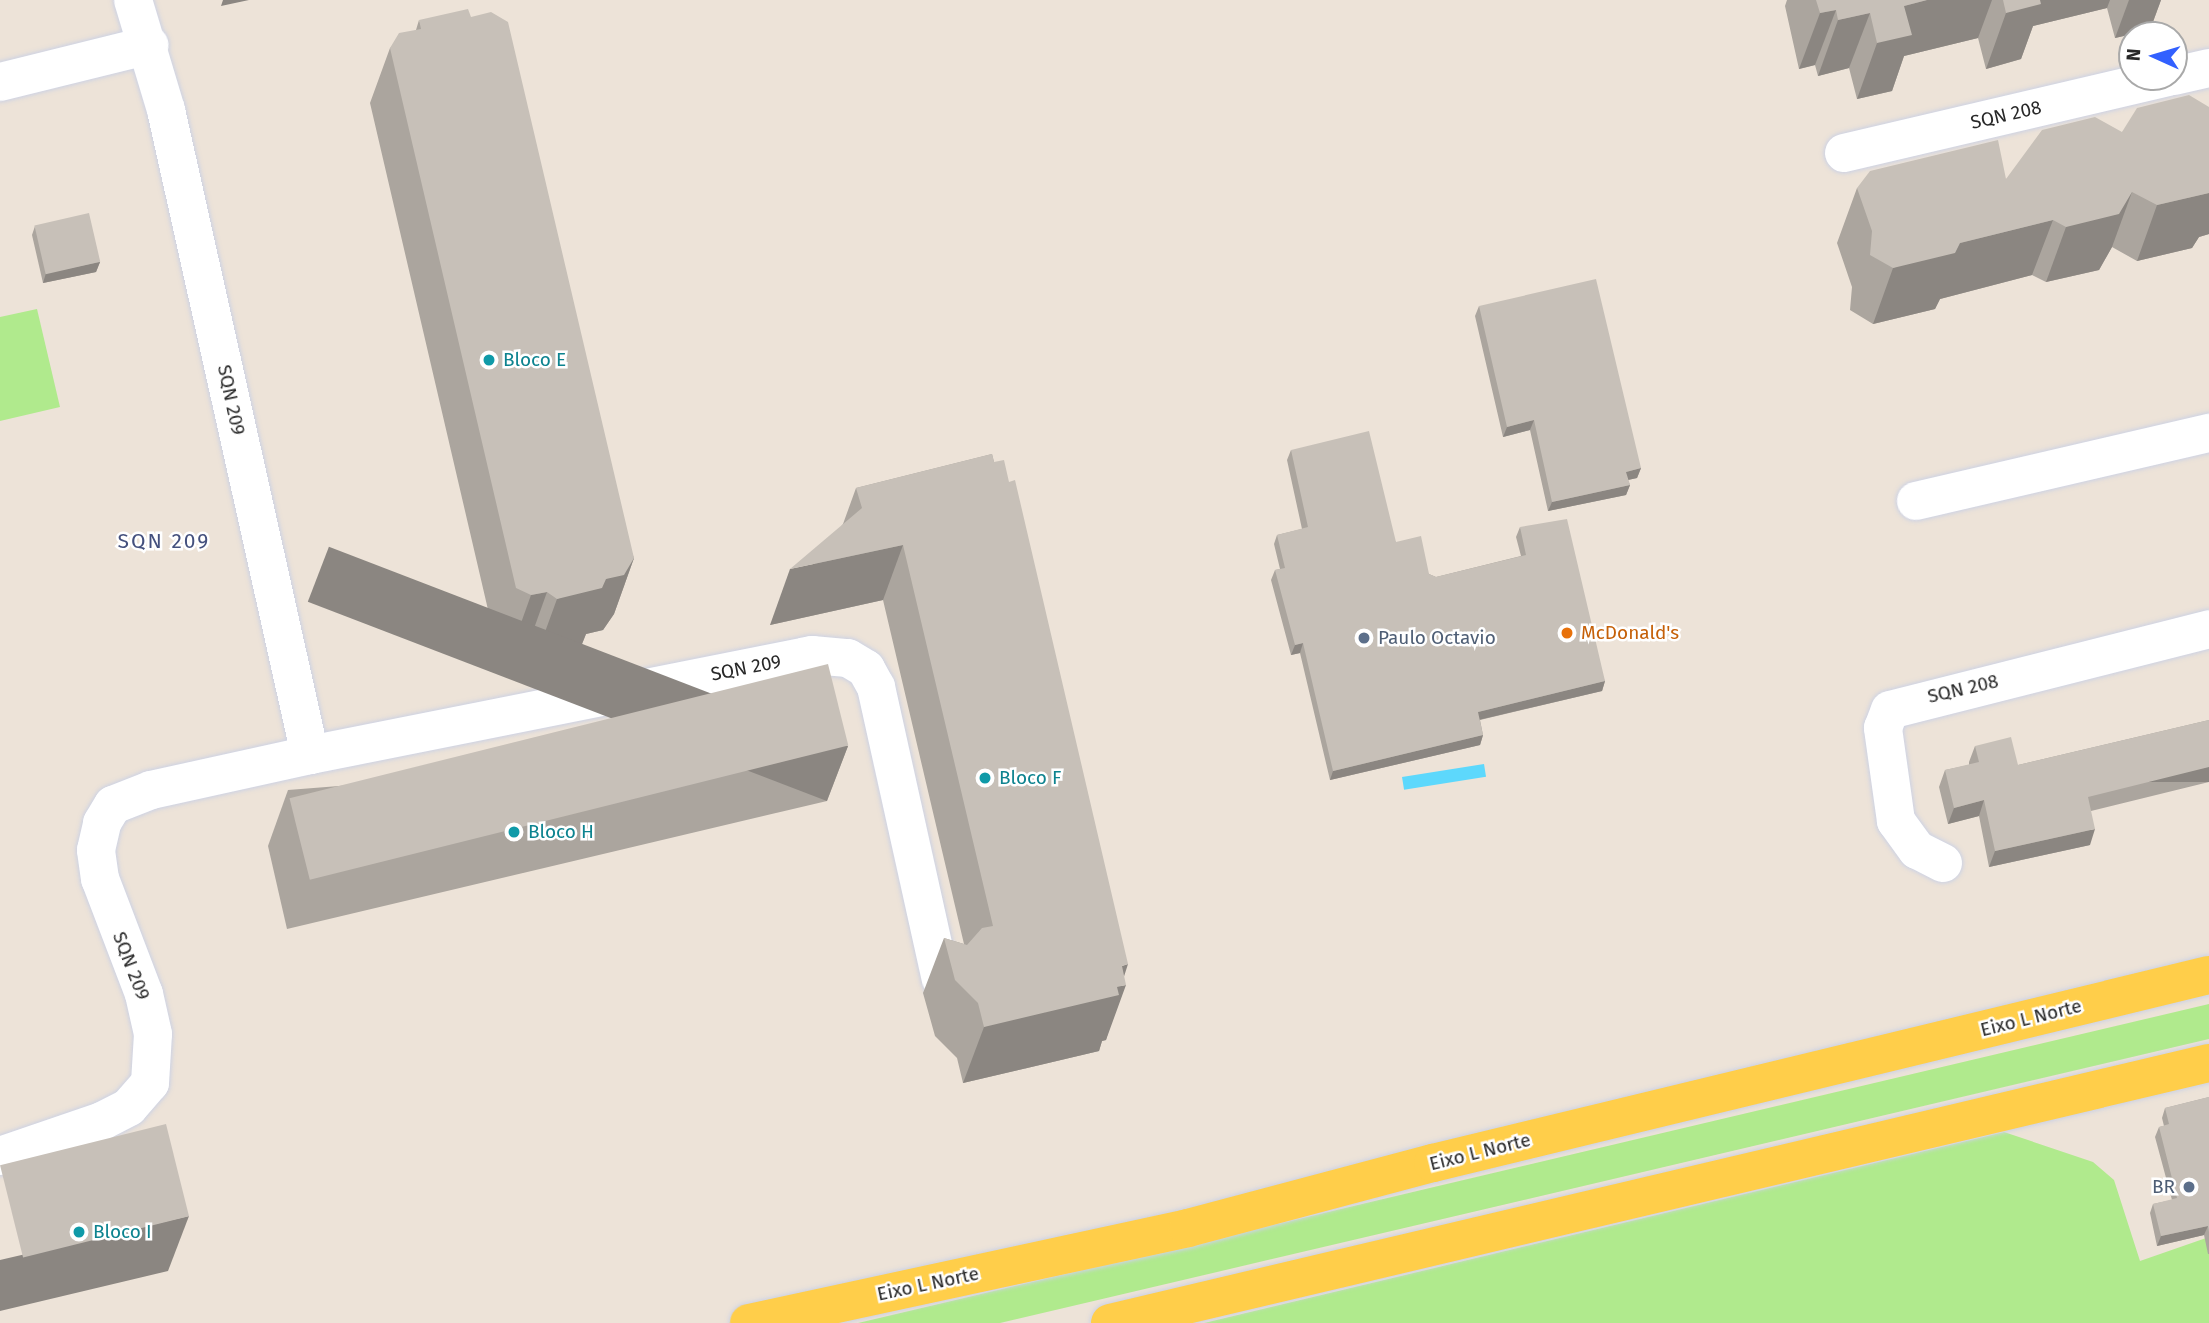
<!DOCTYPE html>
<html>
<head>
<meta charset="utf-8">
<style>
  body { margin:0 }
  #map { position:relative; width:2209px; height:1323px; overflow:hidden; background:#ede3d8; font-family:"Fira Sans",sans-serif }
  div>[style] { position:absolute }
  .green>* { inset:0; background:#b0ea8d }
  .water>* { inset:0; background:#5dd8fc; transform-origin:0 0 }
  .roads { filter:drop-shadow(0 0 2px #cdd2e3) drop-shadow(0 0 2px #cdd2e3) }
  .minor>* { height:38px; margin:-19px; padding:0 19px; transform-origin:19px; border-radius:19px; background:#fff }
  .major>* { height:38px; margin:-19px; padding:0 19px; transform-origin:19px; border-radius:19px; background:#ffce4a }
  .wall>* { inset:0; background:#aba59e }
  .shaded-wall>* { inset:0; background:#8b8681; transform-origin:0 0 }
  .building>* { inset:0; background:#c7c0b8; transform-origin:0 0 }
  .dots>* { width:19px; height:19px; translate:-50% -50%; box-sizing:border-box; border:4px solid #fff; border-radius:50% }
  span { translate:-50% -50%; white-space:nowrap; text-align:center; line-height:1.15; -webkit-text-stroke:5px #fff; paint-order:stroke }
  .street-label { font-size:19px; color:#282828 }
  .culture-label { font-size:19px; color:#0d838f }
  .left { translate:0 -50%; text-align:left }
  .food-label { font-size:19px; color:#c56008 }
  .service-label { font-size:19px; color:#4e5e75 }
  .right { translate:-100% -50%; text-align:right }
  .neighbourhood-label { font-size:21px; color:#44507d; letter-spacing:2px }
  .north { position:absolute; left:2118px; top:21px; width:70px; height:70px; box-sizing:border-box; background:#fff; border:2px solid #a9a9a9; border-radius:50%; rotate:274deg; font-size:19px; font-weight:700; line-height:28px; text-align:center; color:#282828 }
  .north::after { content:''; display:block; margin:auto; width:24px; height:32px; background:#3260ff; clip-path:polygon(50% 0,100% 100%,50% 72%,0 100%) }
</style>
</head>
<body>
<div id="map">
  <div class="green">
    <i style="clip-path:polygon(37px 309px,60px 407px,0 421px,0 317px)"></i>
    <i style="clip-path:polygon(2209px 1004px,2209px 1039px,1000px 1323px,858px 1323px)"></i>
    <i style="clip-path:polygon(2004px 1132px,2093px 1162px,2114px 1180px,2140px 1261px,2209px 1237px,2209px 1323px,1204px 1323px)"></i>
  </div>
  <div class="water">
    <i style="left:1484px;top:764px;width:13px;height:83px;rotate:81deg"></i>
  </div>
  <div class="roads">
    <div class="minor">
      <i style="left:133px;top:0;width:115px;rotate:73.3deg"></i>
      <i style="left:166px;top:110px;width:661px;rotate:77.41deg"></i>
      <i style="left:2174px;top:76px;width:36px;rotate:-13deg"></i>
      <i style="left:0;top:82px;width:154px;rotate:-13.9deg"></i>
      <i style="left:1844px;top:153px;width:333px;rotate:-13.2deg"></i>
      <i style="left:1916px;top:501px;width:301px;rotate:-13.1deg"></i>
      <i style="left:1943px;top:863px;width:29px;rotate:-153deg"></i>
      <i style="left:1917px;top:850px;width:36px;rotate:-126deg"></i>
      <i style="left:1896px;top:821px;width:94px;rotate:-98deg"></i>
      <i style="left:1883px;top:728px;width:19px;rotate:-69deg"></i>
      <i style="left:1890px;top:710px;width:329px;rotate:-14.2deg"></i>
      <i style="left:0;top:1156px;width:108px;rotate:-18.9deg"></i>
      <i style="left:102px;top:1121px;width:30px;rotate:-27deg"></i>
      <i style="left:129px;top:1107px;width:32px;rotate:-49deg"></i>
      <i style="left:150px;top:1083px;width:49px;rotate:-86.5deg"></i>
      <i style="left:153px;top:1034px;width:41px;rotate:-102.7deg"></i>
      <i style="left:144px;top:994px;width:123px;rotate:-110.9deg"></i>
      <i style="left:100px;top:879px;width:29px;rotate:-98deg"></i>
      <i style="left:96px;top:850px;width:28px;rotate:-77deg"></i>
      <i style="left:102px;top:823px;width:21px;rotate:-59deg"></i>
      <i style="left:113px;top:805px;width:41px;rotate:-21.5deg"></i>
      <i style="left:151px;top:790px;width:163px;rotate:-12.4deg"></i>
      <i style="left:310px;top:755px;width:512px;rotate:-11.27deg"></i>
      <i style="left:812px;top:655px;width:36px;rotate:5deg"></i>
      <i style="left:848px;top:658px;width:21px;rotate:31deg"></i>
      <i style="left:866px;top:669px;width:21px;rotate:61deg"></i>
      <i style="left:876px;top:687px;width:299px;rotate:77.5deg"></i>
    </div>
    <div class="major">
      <i style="left:749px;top:1323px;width:449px;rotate:-12.2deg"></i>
      <i style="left:1188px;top:1228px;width:253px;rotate:-14.9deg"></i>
      <i style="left:1433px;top:1163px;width:798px;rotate:-13.62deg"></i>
      <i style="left:1110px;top:1323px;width:1129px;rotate:-13.31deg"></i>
    </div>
  </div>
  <div class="wall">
    <i style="clip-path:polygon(1787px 0,2161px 0,2150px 30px,2115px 38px,2107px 8px,2033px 26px,2021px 59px,1986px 69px,1978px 38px,1904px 56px,1892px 91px,1857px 99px,1849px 68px,1818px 76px,1815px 65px,1799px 69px,1785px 6px)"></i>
    <i style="clip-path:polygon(419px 20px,634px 558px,614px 614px,603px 630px,586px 634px,582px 644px,537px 654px,527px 648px,511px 651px,496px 644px,370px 103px,390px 48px,416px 30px)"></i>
    <i style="clip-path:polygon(2209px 107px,2209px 234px,2199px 237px,2192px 248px,2137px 261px,2112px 247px,2099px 270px,2046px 282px,2032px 275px,1940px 299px,1935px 309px,1873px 324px,1850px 310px,1852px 287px,1837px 243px,1857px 188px,2006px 179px,2122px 132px)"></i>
    <i style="clip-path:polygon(35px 226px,100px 262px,96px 272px,43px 283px,32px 235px)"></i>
    <i style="clip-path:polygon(1479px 306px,1641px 468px,1637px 478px,1628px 480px,1630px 485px,1626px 495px,1548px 511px,1530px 430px,1503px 437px,1475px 316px)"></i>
    <i style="clip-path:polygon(1291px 450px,1396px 542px,1429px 574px,1436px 577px,1521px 556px,1516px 537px,1520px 527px,1605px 681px,1602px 691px,1480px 720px,1483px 735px,1480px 745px,1330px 780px,1300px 653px,1291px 655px,1271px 580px,1275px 570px,1280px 569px,1274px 544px,1277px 535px,1302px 529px,1287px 460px)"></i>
    <i style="clip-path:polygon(992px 454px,1124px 976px,1106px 1040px,1102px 1041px,1099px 1051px,963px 1083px,957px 1058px,935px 1036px,923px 993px,944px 938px,964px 944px,883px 600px,770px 625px,843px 524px,856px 488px)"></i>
    <i style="clip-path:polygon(2209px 720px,2209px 782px,2091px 811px,2090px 845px,1989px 867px,1979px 816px,1948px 824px,1939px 787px,1945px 770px,1969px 765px,1969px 762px,1975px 746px,2018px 765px)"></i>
    <i style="clip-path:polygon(848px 746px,827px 801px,287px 929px,268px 846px,288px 790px)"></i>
    <i style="clip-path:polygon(2209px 1097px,2209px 1254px,2208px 1254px,2204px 1235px,2157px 1246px,2150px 1213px,2153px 1204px,2172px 1200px,2155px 1137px,2159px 1127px,2164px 1126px,2162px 1118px,2165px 1108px)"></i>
  </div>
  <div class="shaded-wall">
    <i style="clip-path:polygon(223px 0,249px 0,221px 6px)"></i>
    <i style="clip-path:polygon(1927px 0,1992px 0,1978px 38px,1904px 56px,1892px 91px,1857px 99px,1877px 43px,1904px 6px)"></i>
    <i style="clip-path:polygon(2025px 0,2110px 0,2107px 8px,2033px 26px,2021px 59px,1986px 69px,2006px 13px)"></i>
    <i style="clip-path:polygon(2129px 0,2161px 0,2150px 30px,2115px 38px)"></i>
    <i style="clip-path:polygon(1836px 10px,1815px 65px,1799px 69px,1820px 13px)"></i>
    <i style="clip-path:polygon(1870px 13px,1849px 68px,1818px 76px,1838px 20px)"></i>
    <i style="clip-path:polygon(2132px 192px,2112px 247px,2099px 270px,2046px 282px,2066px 227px)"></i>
    <i style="clip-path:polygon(2209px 193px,2209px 234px,2199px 237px,2192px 248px,2137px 261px,2157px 205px)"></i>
    <i style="clip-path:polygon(2053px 220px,2032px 275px,1940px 299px,1935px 309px,1873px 324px,1893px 268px,1960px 243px)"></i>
    <i style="clip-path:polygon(100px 262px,96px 272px,43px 283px,46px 273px)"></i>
    <i style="clip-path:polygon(1534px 420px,1530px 430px,1503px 437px,1507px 427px)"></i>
    <i style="clip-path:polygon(1641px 468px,1637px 478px,1623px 481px,1626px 472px)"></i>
    <i style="clip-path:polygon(1630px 485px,1626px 495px,1548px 511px,1552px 502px)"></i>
    <i style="clip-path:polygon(903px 545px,883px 600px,770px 625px,790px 569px)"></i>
    <i style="clip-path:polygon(634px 558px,614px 614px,603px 630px,586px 634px,582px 644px,537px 654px,557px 599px,606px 579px)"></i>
    <i style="clip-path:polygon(547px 592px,527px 648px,511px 651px,531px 595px)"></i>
    <i style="clip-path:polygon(1303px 643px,1300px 653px,1291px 655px,1295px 645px)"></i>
    <i style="clip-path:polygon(1605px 681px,1602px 691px,1474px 721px,1478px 712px)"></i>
    <i style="clip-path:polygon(1483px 735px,1480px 745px,1330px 780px,1333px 771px)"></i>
    <i style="left:848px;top:746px;width:59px;height:556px;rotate:111deg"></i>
    <i style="left:2209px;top:767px;width:15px;height:125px;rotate:90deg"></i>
    <i style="clip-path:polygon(1984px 800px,1979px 816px,1948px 824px,1954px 808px)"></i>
    <i style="clip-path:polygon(2095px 829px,2090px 845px,1989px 867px,1995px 851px)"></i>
    <i style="clip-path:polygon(1128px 964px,1121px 986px,1126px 985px,1106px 1040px,1102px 1041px,1099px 1051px,963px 1083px,984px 1027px,1122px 966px)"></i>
    <i style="clip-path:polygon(189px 1216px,168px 1271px,0 1311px,0 1260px)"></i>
    <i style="clip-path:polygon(2208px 1226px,2204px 1235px,2157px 1246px,2161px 1236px)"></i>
  </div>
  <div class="building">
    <i style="clip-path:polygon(1816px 0,1927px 0,1904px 6px,1912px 35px,1877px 43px,1870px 13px,1838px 20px,1836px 10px,1820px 13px)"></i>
    <i style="clip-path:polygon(2003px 0,2040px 0,2041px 4px,2006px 13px)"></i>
    <i style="clip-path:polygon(468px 9px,471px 17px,491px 12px,508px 22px,634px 558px,624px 575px,606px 579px,602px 588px,557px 599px,547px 592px,531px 595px,516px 588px,390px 48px,399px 33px,421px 29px,419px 20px)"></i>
    <i style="clip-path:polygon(2189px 95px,2209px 107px,2209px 193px,2157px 205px,2132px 192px,2119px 214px,2066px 227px,2053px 220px,1960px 243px,1955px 253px,1893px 268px,1870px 255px,1872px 231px,1857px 188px,1870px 171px,1998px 140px,2006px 179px,2042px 130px,2095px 117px,2122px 132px,2137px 108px)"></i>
    <i style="left:89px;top:213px;width:50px;height:56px;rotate:77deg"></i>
    <i style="clip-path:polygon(1596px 279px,1641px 468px,1626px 472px,1630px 485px,1552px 502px,1534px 420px,1507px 427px,1479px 306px)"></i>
    <i style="clip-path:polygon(1369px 431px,1396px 542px,1421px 536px,1429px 574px,1436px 577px,1526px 555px,1520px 527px,1567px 519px,1605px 681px,1478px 712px,1483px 735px,1333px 771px,1303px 643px,1295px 645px,1275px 570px,1285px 568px,1277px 535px,1308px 527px,1291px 450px)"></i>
    <i style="clip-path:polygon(992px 454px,994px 462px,1004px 460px,1009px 482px,1015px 480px,1128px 964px,1122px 966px,1126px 985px,1117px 987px,1119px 995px,984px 1027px,978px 1003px,955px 980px,944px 938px,967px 945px,982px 928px,993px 926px,903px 545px,790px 569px,862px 508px,856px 488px)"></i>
    <i style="left:828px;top:664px;width:84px;height:555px;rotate:76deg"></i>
    <i style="clip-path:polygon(2209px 720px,2209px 767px,2088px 797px,2095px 829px,1995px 851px,1984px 800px,1954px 808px,1945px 770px,1979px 762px,1975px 746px,2011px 737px,2018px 765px)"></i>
    <i style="clip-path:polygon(2209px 1097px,2209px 1232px,2208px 1226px,2161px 1236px,2153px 1204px,2177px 1198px,2159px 1127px,2169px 1124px,2165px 1108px)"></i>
    <i style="left:166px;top:1124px;width:95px;height:171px;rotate:76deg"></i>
  </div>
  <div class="dots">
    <i style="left:489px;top:360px;background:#0f9aa8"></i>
    <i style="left:1567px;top:633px;background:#e8710a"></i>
    <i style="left:1364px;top:638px;background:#5c6f8a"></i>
    <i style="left:985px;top:778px;background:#0f9aa8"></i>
    <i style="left:514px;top:832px;background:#0f9aa8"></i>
    <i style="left:2189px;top:1187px;background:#5c6f8a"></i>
    <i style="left:79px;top:1232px;background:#0f9aa8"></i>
  </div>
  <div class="street-label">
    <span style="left:2006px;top:115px;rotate:-13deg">SQN 208</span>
    <span style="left:231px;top:400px;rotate:78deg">SQN 209</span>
    <span style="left:746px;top:668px;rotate:-11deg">SQN 209</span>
    <span style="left:1963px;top:689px;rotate:-13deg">SQN 208</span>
    <span style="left:131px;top:966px;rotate:69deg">SQN 209</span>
    <span style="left:2031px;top:1018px;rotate:-14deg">Eixo L Norte</span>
    <span style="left:1480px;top:1152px;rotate:-14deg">Eixo L Norte</span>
    <span style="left:928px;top:1284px;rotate:-12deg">Eixo L Norte</span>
  </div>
  <div class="culture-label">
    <span class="left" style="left:503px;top:360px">Bloco E</span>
    <span class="left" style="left:999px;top:778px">Bloco F</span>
    <span class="left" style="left:528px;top:832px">Bloco H</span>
    <span class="left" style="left:93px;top:1232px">Bloco I</span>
  </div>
  <div class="food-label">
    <span class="left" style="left:1581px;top:633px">McDonald's</span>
  </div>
  <div class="service-label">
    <span class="left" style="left:1378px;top:638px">Paulo Octavio</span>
    <span class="right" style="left:2175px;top:1187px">BR</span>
  </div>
  <div class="neighbourhood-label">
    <span style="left:164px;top:541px">SQN 209</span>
  </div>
  <div class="north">N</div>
</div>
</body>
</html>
